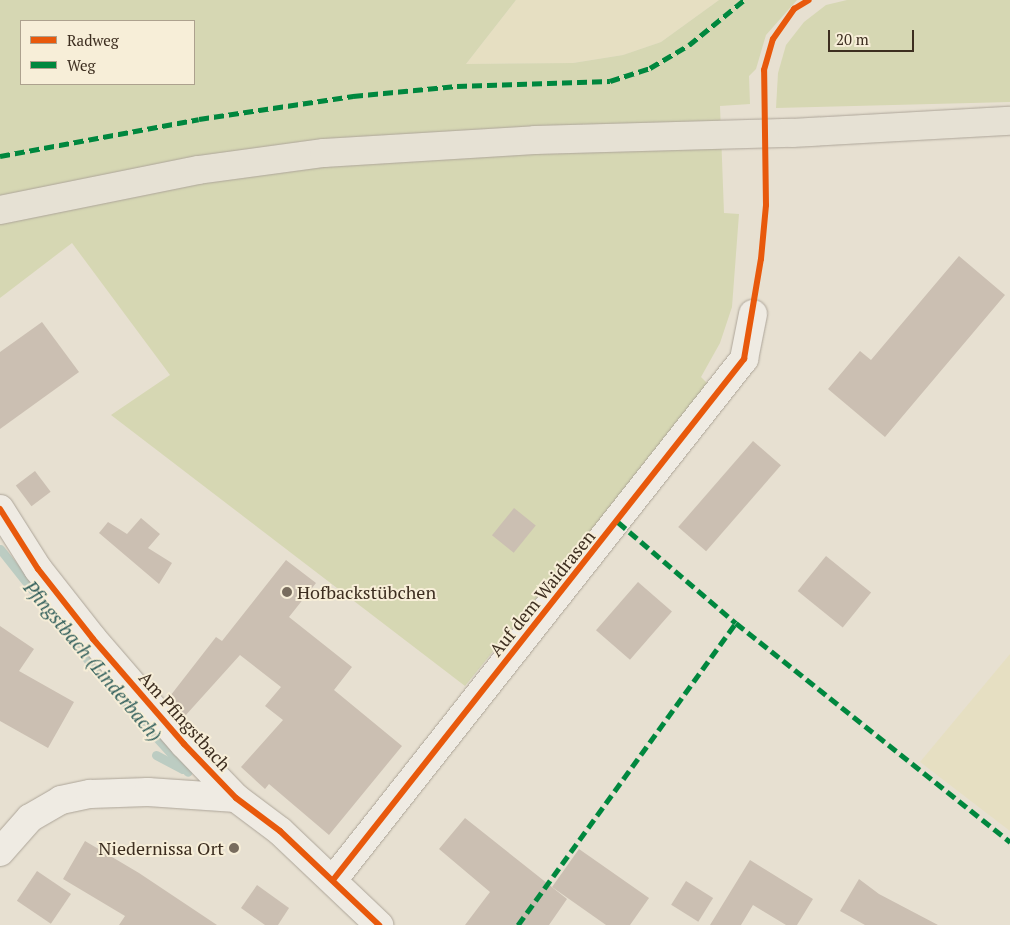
<!DOCTYPE html>
<html>
<head>
<meta charset="utf-8">
<style>
  body { margin:0 }
  #map { position:relative; width:1010px; height:925px; overflow:hidden; background:#e7e0d1; font-family:"PT Serif",serif }
  div>[style] { position:absolute }
  .farmland>* { inset:0; background:#e6dfc2 }
  .green>* { inset:0; background:#d6d7b3 }
  .stream>* { height:9px; margin:-4.5px; padding:0 4.5px; transform-origin:4.5px; border-radius:4.5px; background:#bcccc2 }
  .building>* { inset:0; background:#cbbfb2; transform-origin:0 0 }
  .roads { filter:drop-shadow(0 0 1px #ada599) drop-shadow(0 0 1px #ada599) }
  .minor>* { height:28px; margin:-14px; padding:0 14px; transform-origin:14px; border-radius:14px; background:#efebe3 }
  .major>* { height:28px; margin:-14px; padding:0 14px; transform-origin:14px; border-radius:14px; background:#e6e1d4 }
  .quiet>* { height:5px; margin-top:-2.5px; transform-origin:0; background:repeating-linear-gradient(90deg,#00873e 0 10px,transparent 0 15px) }
  .cycleway>* { height:6px; margin:-3px; padding:0 3px; transform-origin:3px; border-radius:3px; background:#e8590c }
  .dots>* { width:14px; height:14px; translate:-50% -50%; box-sizing:border-box; border:2px solid #f7eed8; border-radius:50% }
  span { translate:-50% -50%; white-space:nowrap; text-align:center; line-height:1.15; -webkit-text-stroke:4px #f7eed8; paint-order:stroke }
  .poi-label { font-size:18px; color:#3d2e20 }
  .left { translate:0 -50%; text-align:left }
  .right { translate:-100% -50%; text-align:right }
  .street-label { font-size:18px; color:#3d2e20 }
  .water-label { font-size:19px; color:#2f5d5a; font-style:italic }
  .legend { position:absolute; left:20px; top:20px; width:175px; height:65px; box-sizing:border-box; background:#f7eed8; border:1px solid #ada18e; margin:0; padding:6px 9px; list-style:none; font-size:15px; color:#3d2e20 }
  .legend li { display:flex; align-items:center; gap:10px; height:25px }
  .legend b { width:25px; border:1px solid #ada18e }
  .scale { position:absolute; left:828px; top:30px; width:86px; height:22px; box-sizing:border-box; border:2px solid #3d2e20; border-top:0; padding-left:6px; font-size:15px; line-height:18px; white-space:nowrap; color:#3d2e20; -webkit-text-stroke:4px #f7eed8; paint-order:stroke }
</style>
</head>
<body>
<div id="map">
  <div class="farmland">
    <i style="clip-path:polygon(516px 0,719px 0,661px 42px,623px 55px,573px 63px,466px 64px)"></i>
    <i style="clip-path:polygon(1010px 654px,1010px 831px,920px 762px)"></i>
  </div>
  <div class="green">
    <i style="clip-path:polygon(evenodd,0 0,516px 0,466px 64px,573px 63px,623px 55px,661px 42px,719px 0,797px 0,766px 35px,756px 69px,749px 76px,750px 104px,720px 106px,724px 213px,739px 214px,732px 307px,720px 343px,701px 377px,709px 385px,465px 686px,111px 415px,170px 375px,72px 243px,0 298px,0 0,21px 21px,194px 21px,194px 84px,21px 84px,21px 21px)"></i>
    <i style="clip-path:polygon(847px 0,1010px 0,1010px 102px,776px 108px,778px 73px,786px 45px,804px 22px,826px 5px)"></i>
  </div>
  <div class="stream">
    <i style="left:0;top:549px;width:159px;rotate:51.6deg"></i>
    <i style="left:99px;top:674px;width:132px;rotate:47.8deg"></i>
    <i style="left:156px;top:755px;width:30px;rotate:28deg"></i>
  </div>
  <div class="building">
    <i style="clip-path:polygon(959px 256px,1005px 295px,885px 437px,828px 389px,860px 351px,871px 360px)"></i>
    <i style="clip-path:polygon(42px 322px,79px 372px,0 429px,0 352px)"></i>
    <i style="left:753px;top:441px;width:37px;height:114px;rotate:41deg"></i>
    <i style="left:35px;top:471px;width:26px;height:24px;rotate:53deg"></i>
    <i style="left:514px;top:508px;width:28px;height:35px;rotate:39deg"></i>
    <i style="clip-path:polygon(141px 518px,160px 534px,148px 548px,172px 563px,159px 584px,99px 533px,108px 522px,127px 534px)"></i>
    <i style="left:826px;top:556px;width:58px;height:45px;rotate:39deg"></i>
    <i style="clip-path:polygon(286px 560px,316px 583px,289px 617px,352px 667px,334px 690px,402px 746px,329px 835px,269px 784px,265px 789px,241px 767px,283px 720px,265px 706px,281px 687px,240px 655px,185px 716px,167px 700px,216px 637px,222px 641px)"></i>
    <i style="left:638px;top:582px;width:45px;height:64px;rotate:41deg"></i>
    <i style="clip-path:polygon(0 626px,34px 649px,19px 671px,74px 702px,48px 748px,0 721px)"></i>
    <i style="clip-path:polygon(465px 818px,567px 899px,549px 925px,465px 925px,490px 892px,439px 849px)"></i>
    <i style="clip-path:polygon(85px 841px,139px 873px,217px 925px,119px 925px,125px 916px,63px 879px)"></i>
    <i style="clip-path:polygon(579px 849px,649px 898px,630px 925px,606px 925px,552px 887px)"></i>
    <i style="clip-path:polygon(750px 860px,813px 899px,797px 925px,786px 925px,753px 905px,741px 925px,710px 925px)"></i>
    <i style="left:37px;top:871px;width:41px;height:36px;rotate:34deg"></i>
    <i style="clip-path:polygon(859px 879px,879px 894px,938px 925px,865px 925px,840px 911px)"></i>
    <i style="left:686px;top:881px;width:32px;height:28px;rotate:32deg"></i>
    <i style="clip-path:polygon(257px 885px,289px 908px,278px 925px,265px 925px,241px 908px)"></i>
  </div>
  <div class="roads">
    <div class="minor">
      <i style="left:0;top:509px;width:71px;rotate:57.7deg"></i>
      <i style="left:38px;top:569px;width:89px;rotate:51.8deg"></i>
      <i style="left:93px;top:639px;width:139px;rotate:49.1deg"></i>
      <i style="left:184px;top:744px;width:75px;rotate:46.1deg"></i>
      <i style="left:236px;top:798px;width:55px;rotate:36.9deg"></i>
      <i style="left:280px;top:831px;width:137px;rotate:43.5deg"></i>
      <i style="left:0;top:852px;width:45px;rotate:-48.6deg"></i>
      <i style="left:30px;top:818px;width:36px;rotate:-30deg"></i>
      <i style="left:61px;top:800px;width:30px;rotate:-12deg"></i>
      <i style="left:90px;top:794px;width:58px;rotate:-2deg"></i>
      <i style="left:148px;top:792px;width:88px;rotate:3.9deg"></i>
      <i style="left:333px;top:880px;width:664px;rotate:-51.73deg"></i>
      <i style="left:744px;top:359px;width:46px;rotate:-78.7deg"></i>
    </div>
    <div class="major">
      <i style="left:0;top:210px;width:202px;rotate:-11.4deg"></i>
      <i style="left:198px;top:170px;width:127px;rotate:-7.7deg"></i>
      <i style="left:324px;top:153px;width:211px;rotate:-3.5deg"></i>
      <i style="left:535px;top:140px;width:257px;rotate:-1.6deg"></i>
      <i style="left:792px;top:133px;width:218px;rotate:-3.2deg"></i>
    </div>
  </div>
  <div class="quiet">
    <i style="left:0;top:156px;width:202px;rotate:-10.5deg"></i>
    <i style="left:199px;top:119px;width:156px;rotate:-8.5deg"></i>
    <i style="left:353px;top:96px;width:104px;rotate:-5.5deg"></i>
    <i style="left:457px;top:86px;width:153px;rotate:-1.9deg"></i>
    <i style="left:610px;top:81px;width:42px;rotate:-18deg"></i>
    <i style="left:650px;top:68px;width:45px;rotate:-30.5deg"></i>
    <i style="left:689px;top:45px;width:71px;rotate:-39.3deg"></i>
    <i style="left:618px;top:522px;width:155px;rotate:40.6deg"></i>
    <i style="left:736px;top:623px;width:351px;rotate:38.6deg"></i>
    <i style="left:518px;top:925px;width:372px;rotate:-54.2deg"></i>
  </div>
  <div class="cycleway">
    <i style="left:0;top:509px;width:71px;rotate:57.7deg"></i>
    <i style="left:38px;top:569px;width:89px;rotate:51.8deg"></i>
    <i style="left:93px;top:639px;width:139px;rotate:49.1deg"></i>
    <i style="left:184px;top:744px;width:75px;rotate:46.1deg"></i>
    <i style="left:236px;top:798px;width:55px;rotate:36.9deg"></i>
    <i style="left:280px;top:831px;width:137px;rotate:43.5deg"></i>
    <i style="left:333px;top:880px;width:664px;rotate:-51.73deg"></i>
    <i style="left:744px;top:359px;width:101px;rotate:-80.4deg"></i>
    <i style="left:761px;top:259px;width:54px;rotate:-84.7deg"></i>
    <i style="left:766px;top:205px;width:135px;rotate:-90.8deg"></i>
    <i style="left:764px;top:70px;width:32px;rotate:-74deg"></i>
    <i style="left:773px;top:39px;width:37px;rotate:-55deg"></i>
    <i style="left:794px;top:9px;width:17px;rotate:-31deg"></i>
  </div>
  <div class="dots">
    <i style="left:287px;top:592px;background:#786c5e"></i>
    <i style="left:234px;top:848px;background:#786c5e"></i>
  </div>
  <div class="poi-label">
    <span class="left" style="left:297px;top:592px">Hofbackstübchen</span>
    <span class="right" style="left:224px;top:848px">Niedernissa Ort</span>
  </div>
  <div class="street-label">
    <span style="left:542px;top:593px;rotate:-51deg">Auf dem Waidrasen</span>
    <span style="left:185px;top:721px;rotate:48deg">Am Pfingstbach</span>
  </div>
  <div class="water-label">
    <span style="left:93px;top:661px;rotate:50deg">Pfingstbach (Linderbach)</span>
  </div>
  <ul class="legend">
  <li><b style="height:6px;background:#e8590c"></b>Radweg</li>
  <li><b style="height:6px;background:#00873e"></b>Weg</li>
  </ul>
  <div class="scale">20 m</div>
</div>
</body>
</html>
